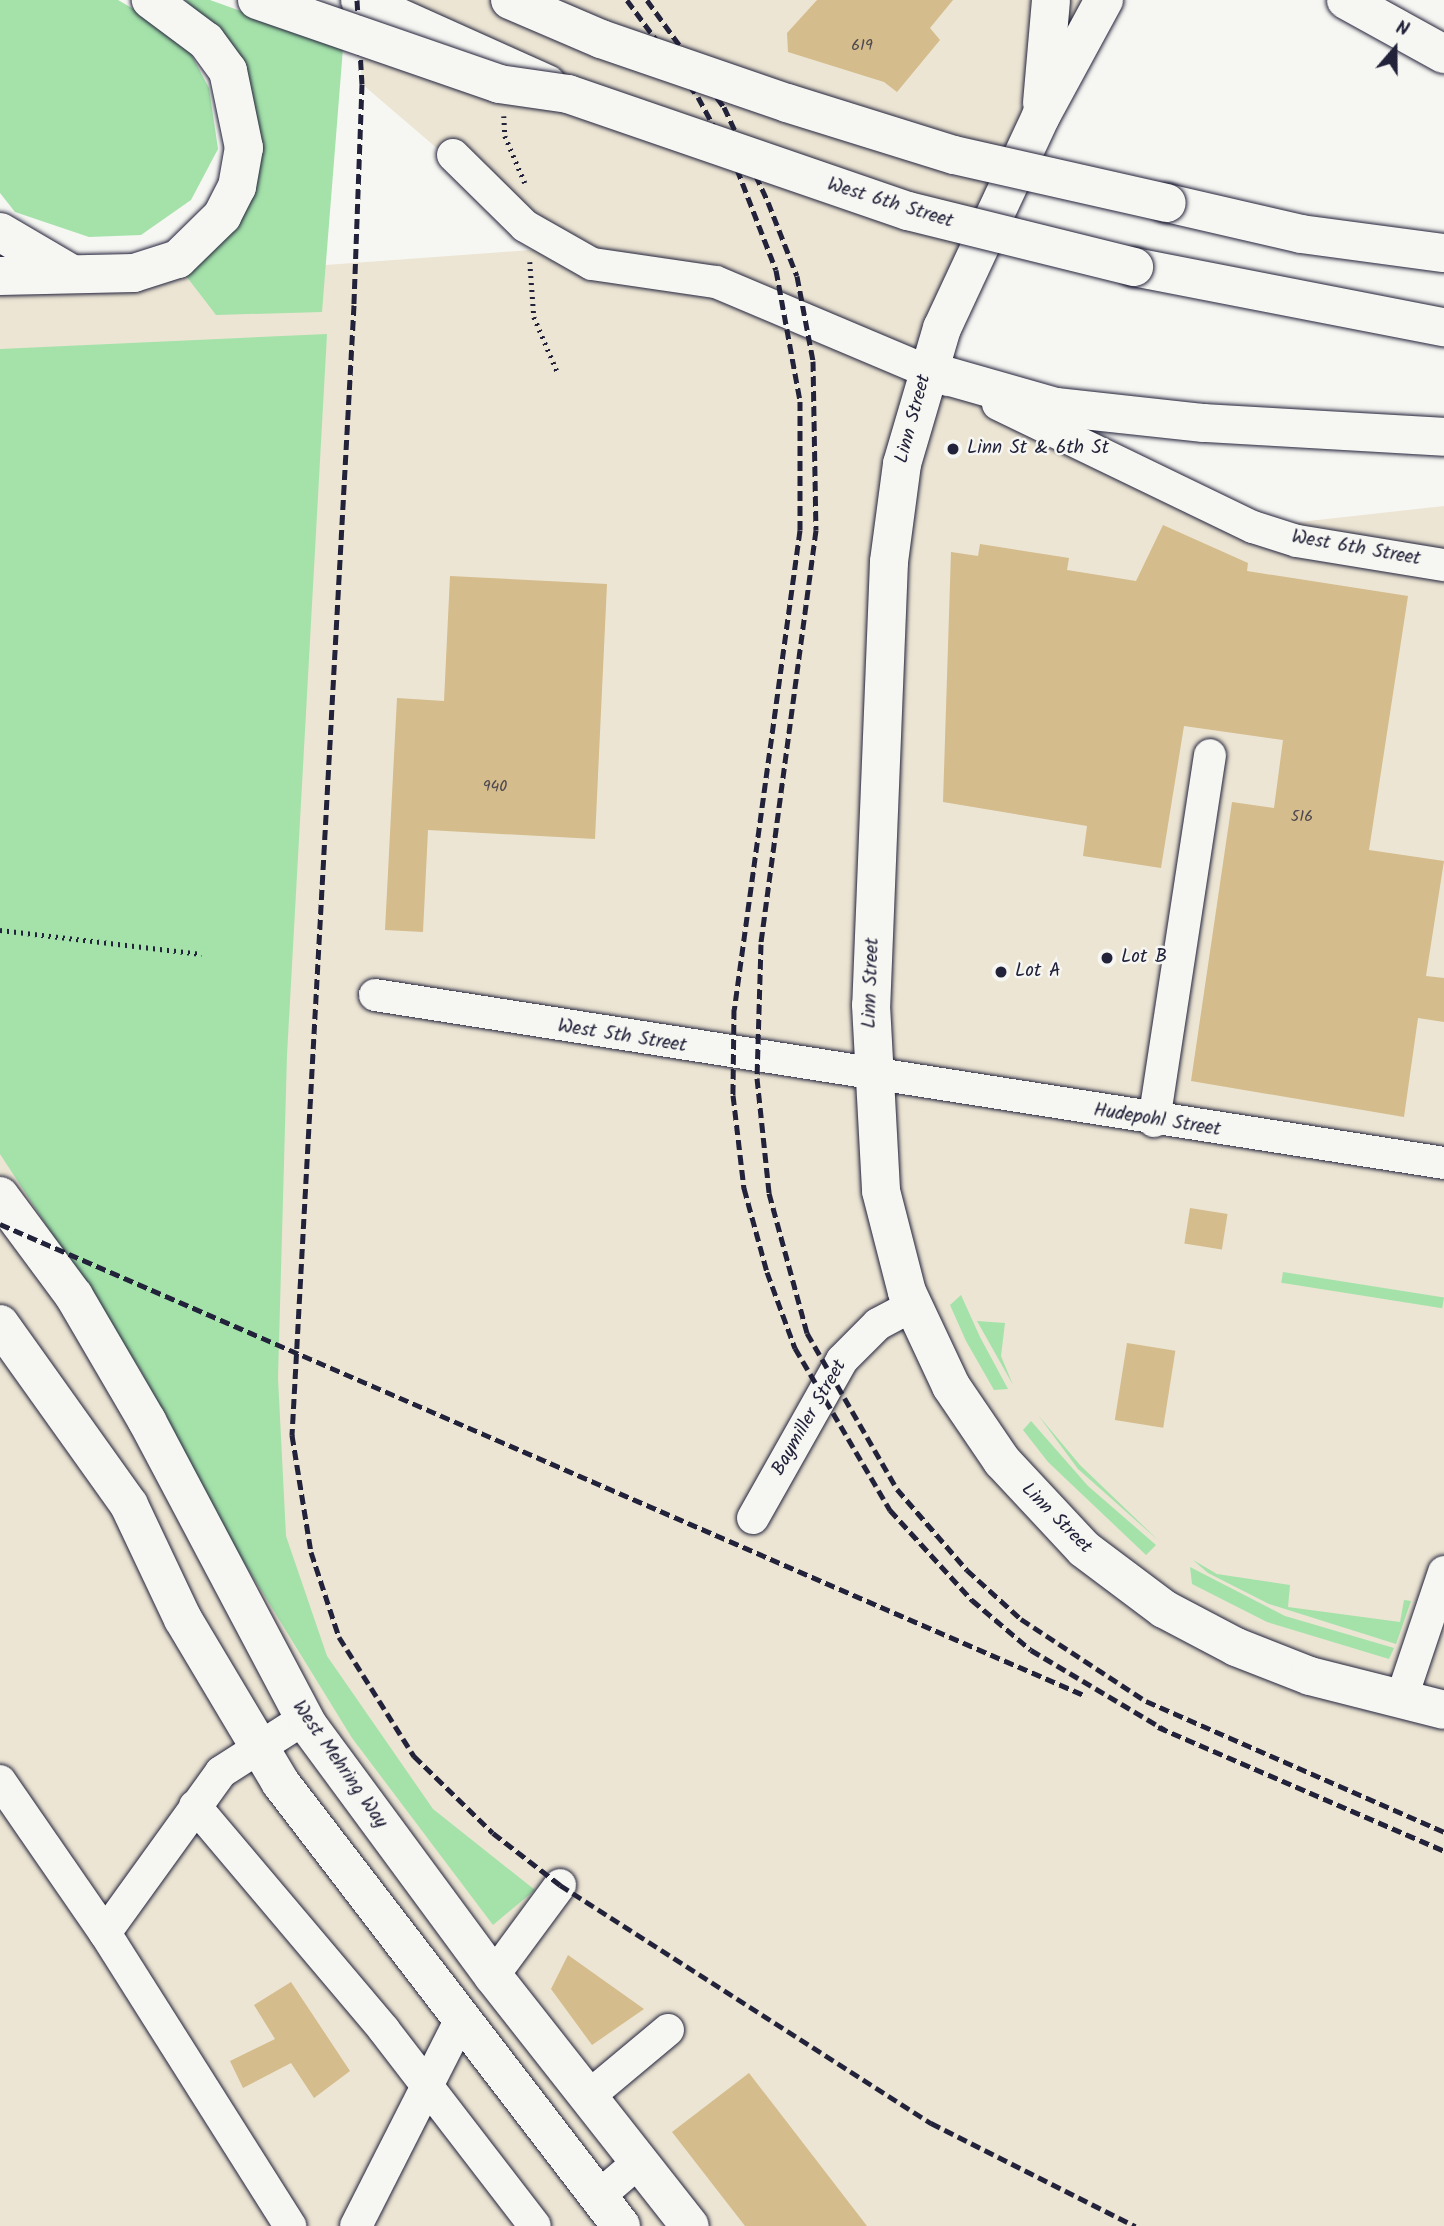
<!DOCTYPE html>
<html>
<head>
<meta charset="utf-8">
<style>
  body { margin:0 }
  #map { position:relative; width:1444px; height:2226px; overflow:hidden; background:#f6f6f2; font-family:Kalam,sans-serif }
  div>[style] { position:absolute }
  .built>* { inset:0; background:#ece5d3 }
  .green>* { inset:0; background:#a4e2aa; transform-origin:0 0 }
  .building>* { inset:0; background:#d4bc8c; transform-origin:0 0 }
  .path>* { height:4.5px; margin-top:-2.25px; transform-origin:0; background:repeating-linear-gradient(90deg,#22223b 0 2px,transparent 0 7px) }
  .roads { filter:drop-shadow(0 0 2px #22223b) drop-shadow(0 0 2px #22223b) }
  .minor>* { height:32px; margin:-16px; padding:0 16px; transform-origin:16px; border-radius:16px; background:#f6f6f2 }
  .major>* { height:38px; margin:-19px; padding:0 19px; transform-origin:19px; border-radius:19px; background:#f6f6f2 }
  .highway>* { height:38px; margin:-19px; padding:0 19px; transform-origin:19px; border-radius:19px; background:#f6f6f2 }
  .rail>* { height:5px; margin-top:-2.5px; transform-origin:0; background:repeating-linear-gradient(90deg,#22223b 0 10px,transparent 0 15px) }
  .bridges { filter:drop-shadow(0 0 2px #22223b) drop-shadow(0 0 2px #22223b) }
  .highway-bridge>* { height:38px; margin:-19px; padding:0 19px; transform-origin:19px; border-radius:19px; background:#f6f6f2 }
  .dots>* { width:19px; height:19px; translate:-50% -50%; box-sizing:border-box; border:4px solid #f6f6f2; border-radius:50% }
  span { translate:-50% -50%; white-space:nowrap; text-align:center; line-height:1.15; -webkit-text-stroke:5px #f6f6f2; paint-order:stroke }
  .number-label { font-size:16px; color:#4e484f }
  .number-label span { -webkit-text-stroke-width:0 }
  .street-label { font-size:19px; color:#22223b }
  .poi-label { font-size:19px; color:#22223b }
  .left { translate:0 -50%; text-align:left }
  .north { position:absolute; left:1360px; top:14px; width:70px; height:70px; -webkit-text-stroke:5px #f6f6f2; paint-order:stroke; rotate:20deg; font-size:19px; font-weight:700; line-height:28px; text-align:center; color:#22223b }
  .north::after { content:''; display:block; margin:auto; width:24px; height:32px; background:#22223b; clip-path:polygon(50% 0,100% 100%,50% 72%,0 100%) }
</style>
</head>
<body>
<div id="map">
  <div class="built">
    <i style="clip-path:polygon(357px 0,1104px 0,926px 370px,1253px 527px,1444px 506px,1444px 2226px,0 2226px,0 289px,571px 247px,439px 150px,362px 84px)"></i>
  </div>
  <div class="green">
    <i style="clip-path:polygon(0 0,118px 0,182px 37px,209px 88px,218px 149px,191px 200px,141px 235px,89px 237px,15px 212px,0 193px)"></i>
    <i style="clip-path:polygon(185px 0,210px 0,343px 48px,322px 312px,216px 315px,183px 272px,224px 239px,229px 43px)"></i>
    <i style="clip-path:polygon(327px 334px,287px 1055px,278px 1378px,286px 1536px,327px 1656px,433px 1809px,535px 1890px,493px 1925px,352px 1738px,232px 1543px,140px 1369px,0 1154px,0 349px)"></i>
    <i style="left:1283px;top:1272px;width:163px;height:11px;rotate:9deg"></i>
    <i style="clip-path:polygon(961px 1295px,980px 1337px,1008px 1389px,994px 1390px,966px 1341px,950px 1305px)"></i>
    <i style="clip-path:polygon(977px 1321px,1005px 1323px,1001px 1356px,1013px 1385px)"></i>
    <i style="clip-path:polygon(1038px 1415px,1080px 1465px,1159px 1541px,1078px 1469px)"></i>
    <i style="clip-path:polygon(1031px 1421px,1088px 1486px,1156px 1545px,1146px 1555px,1048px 1462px,1023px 1430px)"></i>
    <i style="clip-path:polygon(1193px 1560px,1217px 1574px,1290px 1585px,1288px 1607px,1400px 1622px,1404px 1600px,1411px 1601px,1396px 1644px,1269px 1604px,1208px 1573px)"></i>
    <i style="clip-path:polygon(1190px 1567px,1285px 1616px,1394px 1648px,1389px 1659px,1267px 1622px,1192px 1584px)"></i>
  </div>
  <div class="building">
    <i style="clip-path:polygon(817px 0,953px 0,930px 28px,940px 40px,897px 92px,884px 82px,788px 52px,787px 33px)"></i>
    <i style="clip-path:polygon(1163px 525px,1248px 563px,1247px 571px,1408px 596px,1369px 850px,1444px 861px,1426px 976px,1444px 978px,1444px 1022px,1418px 1018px,1404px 1117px,1191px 1081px,1232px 802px,1274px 808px,1283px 740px,1184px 726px,1161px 868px,1083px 856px,1087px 826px,943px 802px,951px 552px,978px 556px,980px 544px,1069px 558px,1067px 570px,1136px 581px)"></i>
    <i style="clip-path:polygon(450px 576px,607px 584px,595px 839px,428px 830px,423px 932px,385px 930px,397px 698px,444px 701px)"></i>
    <i style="left:1190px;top:1208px;width:38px;height:36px;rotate:9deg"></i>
    <i style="left:1127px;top:1343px;width:49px;height:78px;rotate:9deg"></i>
    <i style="clip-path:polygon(568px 1955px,644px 2009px,592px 2045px,551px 1989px)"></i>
    <i style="clip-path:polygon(291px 1982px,350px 2071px,314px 2098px,291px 2063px,243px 2088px,230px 2061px,275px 2039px,254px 2005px)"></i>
    <i style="clip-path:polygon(749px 2073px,867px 2226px,745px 2226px,672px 2132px)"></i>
  </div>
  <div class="path">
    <i style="left:504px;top:116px;width:20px;rotate:87deg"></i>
    <i style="left:505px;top:136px;width:51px;rotate:66.9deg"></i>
    <i style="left:530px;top:262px;width:55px;rotate:85.8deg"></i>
    <i style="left:534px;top:317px;width:59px;rotate:66.9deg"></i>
    <i style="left:0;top:930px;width:203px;rotate:6.8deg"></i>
  </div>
  <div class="roads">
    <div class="minor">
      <i style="left:453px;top:155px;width:101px;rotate:44.6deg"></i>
      <i style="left:525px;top:226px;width:77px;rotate:29.6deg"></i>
      <i style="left:592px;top:264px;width:125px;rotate:8.3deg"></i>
      <i style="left:716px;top:282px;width:252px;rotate:22.9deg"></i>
      <i style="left:998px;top:404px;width:283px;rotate:25.8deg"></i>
      <i style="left:1253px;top:527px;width:46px;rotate:17.7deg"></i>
      <i style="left:1297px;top:541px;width:149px;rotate:9.3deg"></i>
      <i style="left:375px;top:995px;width:1082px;rotate:8.93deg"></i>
      <i style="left:1154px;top:1121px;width:370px;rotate:-81.3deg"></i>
      <i style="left:753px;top:1518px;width:181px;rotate:-60.6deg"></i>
      <i style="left:842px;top:1360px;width:51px;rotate:-45deg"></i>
      <i style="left:878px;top:1324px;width:38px;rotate:-28deg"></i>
      <i style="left:1401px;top:1700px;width:135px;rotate:-71.4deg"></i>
      <i style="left:0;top:1781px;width:185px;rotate:55.4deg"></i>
      <i style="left:105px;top:1933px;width:347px;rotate:57.7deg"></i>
      <i style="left:195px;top:1806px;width:293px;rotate:49.8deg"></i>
      <i style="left:384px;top:2030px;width:247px;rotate:52.4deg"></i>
      <i style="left:105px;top:1933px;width:198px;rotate:-54.2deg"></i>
      <i style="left:221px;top:1772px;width:98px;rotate:-32.6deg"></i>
      <i style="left:493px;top:1976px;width:113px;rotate:-53.6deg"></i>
      <i style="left:589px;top:2096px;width:103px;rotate:-39.9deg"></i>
      <i style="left:599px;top:2196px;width:54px;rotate:-40.5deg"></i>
      <i style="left:356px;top:2226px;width:234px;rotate:-63.1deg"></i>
    </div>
    <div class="major">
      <i style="left:1104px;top:0;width:132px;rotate:118.5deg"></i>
      <i style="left:1041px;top:116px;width:234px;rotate:115deg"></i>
      <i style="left:942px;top:328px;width:142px;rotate:106.4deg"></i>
      <i style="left:902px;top:464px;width:99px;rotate:97.6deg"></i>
      <i style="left:889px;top:562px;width:443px;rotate:92.3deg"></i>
      <i style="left:871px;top:1005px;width:186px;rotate:86.9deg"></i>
      <i style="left:881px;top:1191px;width:104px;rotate:75.6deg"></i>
      <i style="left:907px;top:1292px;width:104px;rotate:64.9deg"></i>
      <i style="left:951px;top:1386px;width:91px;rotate:55.8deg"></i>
      <i style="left:1002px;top:1461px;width:120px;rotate:47deg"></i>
      <i style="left:1084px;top:1549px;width:100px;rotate:36.9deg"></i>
      <i style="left:1164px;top:1609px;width:81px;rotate:27.8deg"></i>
      <i style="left:1236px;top:1647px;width:79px;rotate:21.4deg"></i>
      <i style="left:1310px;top:1676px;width:138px;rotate:14.2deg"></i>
      <i style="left:1042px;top:103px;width:103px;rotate:-85deg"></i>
      <i style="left:0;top:1196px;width:124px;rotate:53.5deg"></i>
      <i style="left:74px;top:1296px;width:145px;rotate:59.7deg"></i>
      <i style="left:147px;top:1421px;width:344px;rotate:62.1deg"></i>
      <i style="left:308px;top:1725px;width:312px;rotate:53.6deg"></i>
      <i style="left:493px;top:1976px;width:318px;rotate:51.8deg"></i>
      <i style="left:0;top:1324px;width:222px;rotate:54.5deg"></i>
      <i style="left:129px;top:1505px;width:126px;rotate:64.7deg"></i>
      <i style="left:183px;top:1619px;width:190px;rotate:59.2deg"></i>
      <i style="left:280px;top:1782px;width:560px;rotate:52.48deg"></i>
    </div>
    <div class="highway">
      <i style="left:360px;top:0;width:205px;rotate:24.2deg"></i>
      <i style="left:1346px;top:0;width:112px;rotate:28.9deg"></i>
      <i style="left:1167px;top:203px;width:138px;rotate:13deg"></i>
      <i style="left:1301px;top:234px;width:144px;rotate:7.6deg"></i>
      <i style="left:0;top:232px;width:81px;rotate:30.4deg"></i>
      <i style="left:1134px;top:267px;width:316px;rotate:11deg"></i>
      <i style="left:0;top:276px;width:134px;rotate:-1.3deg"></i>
      <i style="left:134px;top:273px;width:46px;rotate:-17.7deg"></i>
      <i style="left:178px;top:259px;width:62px;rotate:-44.3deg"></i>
      <i style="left:222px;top:216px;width:33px;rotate:-63deg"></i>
      <i style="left:237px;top:187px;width:40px;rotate:-80deg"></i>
      <i style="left:244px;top:148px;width:79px;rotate:-101.7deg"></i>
      <i style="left:228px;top:71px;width:37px;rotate:-126deg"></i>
      <i style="left:206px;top:41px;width:69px;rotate:-143.3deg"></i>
      <i style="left:926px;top:370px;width:135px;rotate:15.9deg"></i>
      <i style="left:1056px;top:407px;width:149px;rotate:6.2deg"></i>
      <i style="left:1204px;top:423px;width:240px;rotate:3.3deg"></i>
    </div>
  </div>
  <div class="rail">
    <i style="left:357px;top:0;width:84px;rotate:86.6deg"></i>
    <i style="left:362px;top:84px;width:221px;rotate:92.1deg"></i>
    <i style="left:354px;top:305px;width:1132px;rotate:93.14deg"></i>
    <i style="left:292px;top:1435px;width:119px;rotate:80.8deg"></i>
    <i style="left:311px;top:1552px;width:89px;rotate:71.8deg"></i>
    <i style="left:339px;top:1637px;width:141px;rotate:57.8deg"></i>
    <i style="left:414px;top:1756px;width:110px;rotate:44.3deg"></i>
    <i style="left:493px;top:1833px;width:85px;rotate:37.8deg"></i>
    <i style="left:560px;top:1885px;width:441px;rotate:32.7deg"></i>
    <i style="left:931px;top:2123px;width:229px;rotate:26.8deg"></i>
    <i style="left:627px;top:0;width:120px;rotate:53.8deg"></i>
    <i style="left:698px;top:97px;width:82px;rotate:61.6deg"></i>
    <i style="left:737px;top:169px;width:108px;rotate:68.9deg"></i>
    <i style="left:776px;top:270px;width:133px;rotate:79.6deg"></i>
    <i style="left:800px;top:401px;width:129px;rotate:90deg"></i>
    <i style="left:800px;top:530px;width:484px;rotate:97.8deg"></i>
    <i style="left:734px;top:1009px;width:86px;rotate:90.7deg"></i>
    <i style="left:733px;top:1095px;width:94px;rotate:83.3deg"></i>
    <i style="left:744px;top:1188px;width:87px;rotate:74.7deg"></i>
    <i style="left:767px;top:1272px;width:81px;rotate:69.8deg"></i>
    <i style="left:795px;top:1348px;width:188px;rotate:59.6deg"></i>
    <i style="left:890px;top:1510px;width:122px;rotate:47.7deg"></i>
    <i style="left:972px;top:1600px;width:77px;rotate:40.3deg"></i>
    <i style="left:1031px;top:1650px;width:156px;rotate:30.8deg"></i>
    <i style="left:647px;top:0;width:132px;rotate:54.3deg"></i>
    <i style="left:724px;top:107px;width:105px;rotate:65.1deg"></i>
    <i style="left:768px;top:202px;width:79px;rotate:68.6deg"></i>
    <i style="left:797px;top:276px;width:86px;rotate:79.3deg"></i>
    <i style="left:813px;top:361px;width:169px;rotate:89deg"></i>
    <i style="left:816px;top:530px;width:418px;rotate:97.6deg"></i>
    <i style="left:761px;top:944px;width:134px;rotate:91.7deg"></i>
    <i style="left:757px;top:1078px;width:116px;rotate:84deg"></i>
    <i style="left:769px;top:1193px;width:145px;rotate:74.8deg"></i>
    <i style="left:807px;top:1333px;width:180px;rotate:60deg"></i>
    <i style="left:897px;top:1489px;width:107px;rotate:49.2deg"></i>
    <i style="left:967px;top:1570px;width:73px;rotate:42.2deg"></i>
    <i style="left:1021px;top:1619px;width:149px;rotate:33.3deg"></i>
    <i style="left:1146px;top:1701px;width:326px;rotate:23.7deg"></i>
    <i style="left:0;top:1224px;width:1182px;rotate:23.49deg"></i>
    <i style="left:1158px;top:1727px;width:312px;rotate:23.4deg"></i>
  </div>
  <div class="bridges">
    <div class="highway-bridge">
      <i style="left:257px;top:0;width:256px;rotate:19.1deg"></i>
      <i style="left:499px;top:84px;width:70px;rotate:8.2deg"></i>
      <i style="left:568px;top:94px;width:360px;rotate:19deg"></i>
      <i style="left:908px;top:211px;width:233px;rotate:13.9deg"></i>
      <i style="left:510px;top:0;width:99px;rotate:23.2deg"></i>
      <i style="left:601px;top:39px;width:197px;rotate:19deg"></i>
      <i style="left:787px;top:103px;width:175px;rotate:17.3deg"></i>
      <i style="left:954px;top:155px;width:218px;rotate:12.7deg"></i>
    </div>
  </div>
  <div class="dots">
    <i style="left:953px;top:449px;background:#22223b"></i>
    <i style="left:1107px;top:958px;background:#22223b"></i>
    <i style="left:1001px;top:972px;background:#22223b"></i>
  </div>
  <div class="number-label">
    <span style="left:862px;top:46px">619</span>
    <span style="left:495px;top:787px">940</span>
    <span style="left:1302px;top:817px">516</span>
  </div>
  <div class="street-label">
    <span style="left:890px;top:204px;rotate:17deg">West 6th Street</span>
    <span style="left:914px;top:419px;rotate:-75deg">Linn Street</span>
    <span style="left:1356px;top:549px;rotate:10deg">West 6th Street</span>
    <span style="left:872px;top:983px;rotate:-88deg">Linn Street</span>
    <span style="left:622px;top:1037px;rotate:9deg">West 5th Street</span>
    <span style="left:1157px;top:1121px;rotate:9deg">Hudepohl Street</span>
    <span style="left:810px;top:1418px;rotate:-60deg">Baymiller Street</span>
    <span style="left:1056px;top:1519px;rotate:45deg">Linn Street</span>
    <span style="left:339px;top:1765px;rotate:55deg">West Mehring Way</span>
  </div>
  <div class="poi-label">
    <span class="left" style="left:967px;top:449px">Linn St &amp; 6th St</span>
    <span class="left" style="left:1121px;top:958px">Lot B</span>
    <span class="left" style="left:1015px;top:972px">Lot A</span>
  </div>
  <div class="north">N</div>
</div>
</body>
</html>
